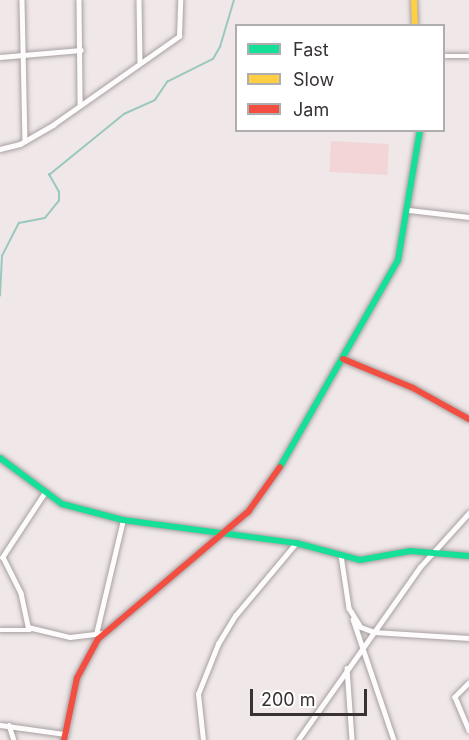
<!DOCTYPE html>
<html>
<head>
<meta charset="utf-8">
<style>
  body { margin:0 }
  #map { position:relative; width:469px; height:740px; overflow:hidden; background:#f0e7e8; font-family:Inter,sans-serif }
  div>[style] { position:absolute }
  .green>* { inset:0; background:#f3d5d7; transform-origin:0 0 }
  .stream>* { height:1.5px; margin:-0.75px; padding:0 0.75px; transform-origin:0.75px; border-radius:0.75px; background:#9ac8bf }
  .roads { filter:drop-shadow(0 0 2px #a7a1a1) drop-shadow(0 0 2px #a7a1a1) }
  .street>* { height:4.5px; margin:-2.25px; padding:0 2.25px; transform-origin:2.25px; border-radius:2.25px; background:#fdfbfc }
  .fast>* { height:6px; margin:-3px; padding:0 3px; transform-origin:3px; border-radius:3px; background:#16e098 }
  .slow>* { height:6px; margin:-3px; padding:0 3px; transform-origin:3px; border-radius:3px; background:#ffcf43 }
  .jam>* { height:6px; margin:-3px; padding:0 3px; transform-origin:3px; border-radius:3px; background:#f24e42 }
  span { translate:-50% -50%; white-space:nowrap; text-align:center; line-height:1.15; -webkit-text-stroke:6px #fff; paint-order:stroke }
  .legend { position:absolute; left:235px; top:24px; width:210px; height:108px; box-sizing:border-box; background:#fff; border:2px solid #afadad; margin:0; padding:8px 10px; list-style:none; font-size:18px; color:#383232 }
  .legend li { display:flex; align-items:center; gap:12px; height:30px }
  .legend b { width:30px; border:2px solid #afadad }
  .scale { position:absolute; left:250px; top:689px; width:117px; height:27px; box-sizing:border-box; border:3px solid #383232; border-top:0; padding-left:8px; font-size:18px; line-height:21px; white-space:nowrap; color:#383232; -webkit-text-stroke:4px #fff; paint-order:stroke }
</style>
</head>
<body>
<div id="map">
  <div class="green">
    <i style="left:331px;top:141px;width:58px;height:31px;rotate:3deg"></i>
  </div>
  <div class="stream">
    <i style="left:0;top:296px;width:40px;rotate:-87.1deg"></i>
    <i style="left:2px;top:256px;width:37px;rotate:-63deg"></i>
    <i style="left:19px;top:223px;width:26px;rotate:-11deg"></i>
    <i style="left:45px;top:218px;width:22px;rotate:-51deg"></i>
    <i style="left:59px;top:201px;width:9px;rotate:-90deg"></i>
    <i style="left:59px;top:192px;width:20px;rotate:-120deg"></i>
    <i style="left:49px;top:175px;width:97px;rotate:-39.1deg"></i>
    <i style="left:124px;top:114px;width:34px;rotate:-24deg"></i>
    <i style="left:155px;top:100px;width:22px;rotate:-56deg"></i>
    <i style="left:167px;top:82px;width:51px;rotate:-26.6deg"></i>
    <i style="left:213px;top:59px;width:14px;rotate:-60deg"></i>
    <i style="left:220px;top:47px;width:49px;rotate:-73.4deg"></i>
  </div>
  <div class="roads">
    <div class="street">
      <i style="left:22px;top:0;width:141px;rotate:88.8deg"></i>
      <i style="left:79px;top:0;width:104px;rotate:89.4deg"></i>
      <i style="left:139px;top:0;width:62px;rotate:89.1deg"></i>
      <i style="left:444px;top:56px;width:25px"></i>
      <i style="left:0;top:57px;width:81px;rotate:-4.9deg"></i>
      <i style="left:0;top:149px;width:21px;rotate:-14deg"></i>
      <i style="left:20px;top:144px;width:39px;rotate:-30deg"></i>
      <i style="left:54px;top:124px;width:153px;rotate:-35.1deg"></i>
      <i style="left:179px;top:36px;width:36px;rotate:-88deg"></i>
      <i style="left:409px;top:210px;width:60px;rotate:6.7deg"></i>
      <i style="left:45px;top:493px;width:77px;rotate:123.3deg"></i>
      <i style="left:3px;top:557px;width:40px;rotate:63.4deg"></i>
      <i style="left:21px;top:593px;width:35px;rotate:78deg"></i>
      <i style="left:28px;top:627px;width:43px;rotate:13.4deg"></i>
      <i style="left:70px;top:637px;width:33px;rotate:-7deg"></i>
      <i style="left:341px;top:555px;width:54px;rotate:81.4deg"></i>
      <i style="left:349px;top:608px;width:22px;rotate:58deg"></i>
      <i style="left:361px;top:627px;width:14px;rotate:21deg"></i>
      <i style="left:374px;top:632px;width:95px;rotate:3.6deg"></i>
      <i style="left:353px;top:619px;width:128px;rotate:71.3deg"></i>
      <i style="left:0;top:630px;width:30px"></i>
      <i style="left:96px;top:634px;width:117px;rotate:-76.7deg"></i>
      <i style="left:347px;top:668px;width:72px;rotate:86deg"></i>
      <i style="left:469px;top:683px;width:20px;rotate:135deg"></i>
      <i style="left:455px;top:697px;width:36px;rotate:67deg"></i>
      <i style="left:0;top:725px;width:66px;rotate:7.9deg"></i>
      <i style="left:9px;top:725px;width:16px;rotate:72deg"></i>
      <i style="left:203px;top:740px;width:46px;rotate:-96.2deg"></i>
      <i style="left:198px;top:694px;width:54px;rotate:-68.2deg"></i>
      <i style="left:218px;top:644px;width:33px;rotate:-59deg"></i>
      <i style="left:235px;top:616px;width:95px;rotate:-50.1deg"></i>
      <i style="left:298px;top:740px;width:212px;rotate:-54.8deg"></i>
      <i style="left:420px;top:567px;width:73px;rotate:-47.8deg"></i>
    </div>
    <div class="fast">
      <i style="left:0;top:458px;width:77px;rotate:36.6deg"></i>
      <i style="left:62px;top:504px;width:63px;rotate:14.7deg"></i>
      <i style="left:123px;top:520px;width:175px;rotate:7.6deg"></i>
      <i style="left:296px;top:543px;width:66px;rotate:14.9deg"></i>
      <i style="left:360px;top:560px;width:51px;rotate:-10.2deg"></i>
      <i style="left:410px;top:551px;width:59px;rotate:4.8deg"></i>
      <i style="left:280px;top:467px;width:238px;rotate:-60.3deg"></i>
      <i style="left:398px;top:260px;width:132px;rotate:-80.4deg"></i>
    </div>
    <div class="slow">
      <i style="left:414px;top:0;width:26px;rotate:88deg"></i>
    </div>
    <div class="jam">
      <i style="left:343px;top:359px;width:76px;rotate:22.5deg"></i>
      <i style="left:413px;top:388px;width:64px;rotate:29deg"></i>
      <i style="left:64px;top:740px;width:63px;rotate:-78.2deg"></i>
      <i style="left:77px;top:678px;width:44px;rotate:-61.7deg"></i>
      <i style="left:98px;top:639px;width:197px;rotate:-40.3deg"></i>
      <i style="left:248px;top:512px;width:55px;rotate:-54.6deg"></i>
    </div>
  </div>
  <ul class="legend">
  <li><b style="height:8px;background:#16e098"></b>Fast</li>
  <li><b style="height:8px;background:#ffcf43"></b>Slow</li>
  <li><b style="height:8px;background:#f24e42"></b>Jam</li>
  </ul>
  <div class="scale">200 m</div>
</div>
</body>
</html>
